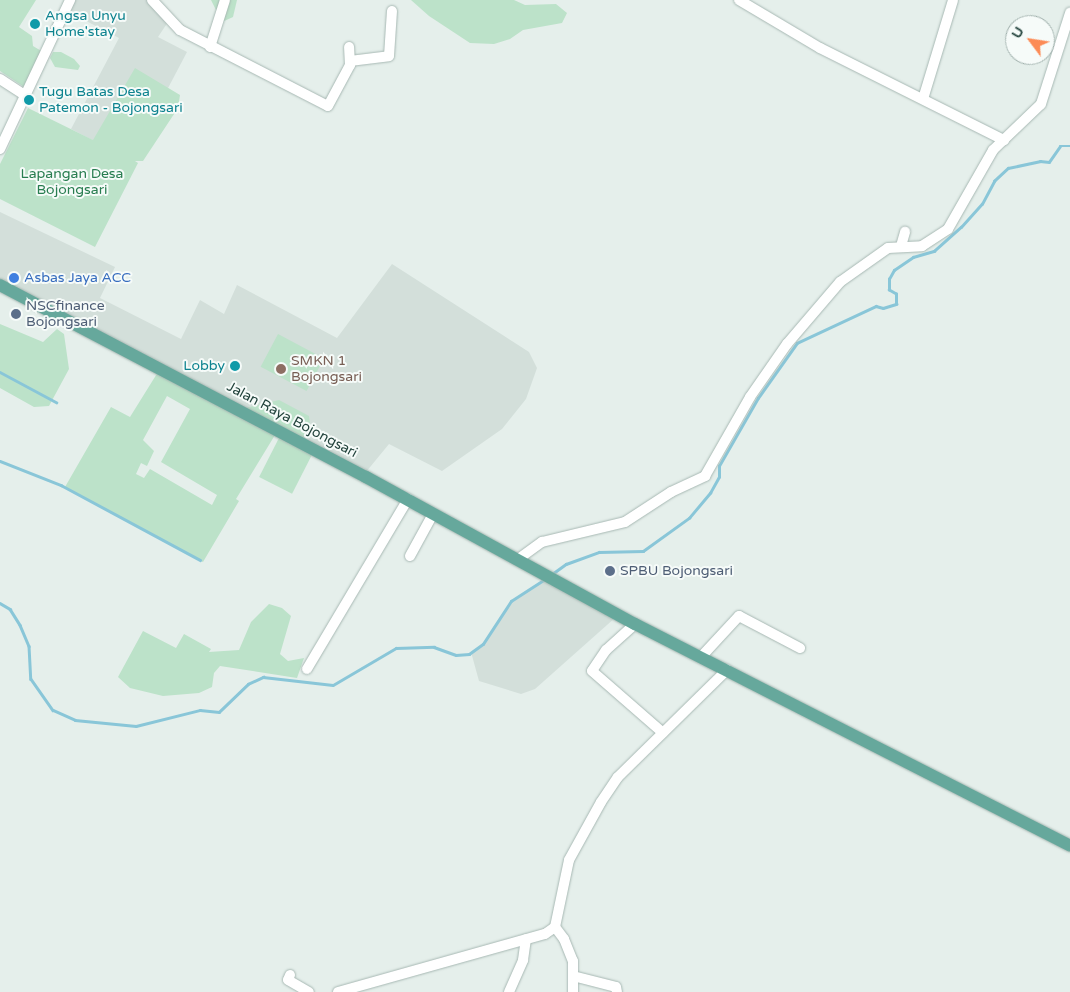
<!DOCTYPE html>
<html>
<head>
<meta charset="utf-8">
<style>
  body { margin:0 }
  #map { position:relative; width:1070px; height:992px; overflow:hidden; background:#e5efeb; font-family:"Varela Round",sans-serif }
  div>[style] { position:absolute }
  .built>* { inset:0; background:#d3dfda }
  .green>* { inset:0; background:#bce2c9; transform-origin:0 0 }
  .stream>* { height:2.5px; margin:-1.25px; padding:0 1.25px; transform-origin:1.25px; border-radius:1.25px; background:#89c6d8 }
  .roads { filter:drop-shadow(0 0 1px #a7b8b3) drop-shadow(0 0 1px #a7b8b3) }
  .minor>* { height:10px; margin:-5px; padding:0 5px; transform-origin:5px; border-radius:5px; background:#fff }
  .major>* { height:12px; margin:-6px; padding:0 6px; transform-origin:6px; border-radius:6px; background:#66a89c }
  .dots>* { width:14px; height:14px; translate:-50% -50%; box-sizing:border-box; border:2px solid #f6fbf9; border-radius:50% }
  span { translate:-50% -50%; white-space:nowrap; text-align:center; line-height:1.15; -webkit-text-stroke:4px #f6fbf9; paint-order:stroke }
  .culture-label { font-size:14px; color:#0d838f }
  .left { translate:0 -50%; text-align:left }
  .right { translate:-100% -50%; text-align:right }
  .park-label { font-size:14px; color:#287d50 }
  .shop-label { font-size:14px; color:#366cbe }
  .service-label { font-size:14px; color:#4e5e75 }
  .education-label { font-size:14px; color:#785e54 }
  .street-label { font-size:14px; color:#22433c }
  .north { position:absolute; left:1005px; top:15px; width:50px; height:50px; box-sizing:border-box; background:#f6fbf9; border:1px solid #a1b1ad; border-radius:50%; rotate:301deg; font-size:14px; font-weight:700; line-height:20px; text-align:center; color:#22433c }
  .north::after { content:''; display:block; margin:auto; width:18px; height:22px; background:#fc8b56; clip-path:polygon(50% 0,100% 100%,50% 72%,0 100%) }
</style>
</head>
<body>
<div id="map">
  <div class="built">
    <i style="clip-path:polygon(71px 0,148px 0,168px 22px,158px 37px,187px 52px,167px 90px,104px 146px,71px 129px,119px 38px,65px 10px)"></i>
    <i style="clip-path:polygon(0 212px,115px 267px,100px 298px,181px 339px,200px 300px,224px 314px,237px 285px,337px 338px,392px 264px,529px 352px,537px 368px,526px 399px,502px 429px,442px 471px,389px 444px,366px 472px,0 281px)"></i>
    <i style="clip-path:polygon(544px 580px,616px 617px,535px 689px,521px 694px,479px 681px,471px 652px,483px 644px,511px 601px)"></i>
  </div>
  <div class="green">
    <i style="clip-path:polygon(0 0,36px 0,19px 27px,32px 36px,33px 46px,43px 52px,24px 87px,0 71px)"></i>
    <i style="clip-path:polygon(211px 0,237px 0,233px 17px,222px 22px)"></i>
    <i style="clip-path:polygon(411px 0,514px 0,525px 5px,556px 4px,567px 13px,562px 23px,523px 30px,510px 39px,494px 44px,470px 43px,429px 16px)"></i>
    <i style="clip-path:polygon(53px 52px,61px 52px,74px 59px,80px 66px,78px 70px,55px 67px,50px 58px)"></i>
    <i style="clip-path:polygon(135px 68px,180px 95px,178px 108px,143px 161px,135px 161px,138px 163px,95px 247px,0 199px,0 164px,28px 108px,93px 140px)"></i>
    <i style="clip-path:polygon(0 324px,43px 342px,57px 329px,64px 334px,69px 369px,49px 406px,34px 407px,0 388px)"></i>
    <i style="left:278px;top:334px;width:52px;height:37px;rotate:28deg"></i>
    <i style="clip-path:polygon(evenodd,158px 372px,275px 435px,236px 499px,239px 501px,203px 562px,65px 487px,111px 407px,130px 417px,158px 372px,167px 396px,190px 409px,161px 462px,217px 495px,212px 505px,150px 469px,144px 478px,136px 474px,141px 463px,147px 466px,154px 451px,143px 440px,167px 396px)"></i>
    <i style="clip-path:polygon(279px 400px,309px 416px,310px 424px,303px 440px,245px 408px)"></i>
    <i style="left:280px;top:436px;width:37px;height:46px;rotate:27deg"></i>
    <i style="clip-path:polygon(269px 604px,282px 608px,291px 616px,280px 654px,288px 661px,304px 658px,297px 678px,220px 666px,214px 673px,212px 687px,199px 693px,163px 696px,130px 688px,118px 677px,143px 631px,176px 648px,184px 634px,211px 649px,209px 652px,239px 650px,251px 622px)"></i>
  </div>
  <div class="stream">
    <i style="left:0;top:372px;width:64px;rotate:28.2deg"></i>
    <i style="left:0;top:461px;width:66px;rotate:21.5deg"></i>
    <i style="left:61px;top:485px;width:158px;rotate:28.3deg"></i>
    <i style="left:552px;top:574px;width:17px;rotate:-36deg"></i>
    <i style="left:566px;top:564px;width:35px;rotate:-20deg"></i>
    <i style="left:599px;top:552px;width:44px;rotate:-1.3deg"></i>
    <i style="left:643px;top:551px;width:57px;rotate:-35.7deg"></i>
    <i style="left:689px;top:518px;width:33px;rotate:-50deg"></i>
    <i style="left:710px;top:493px;width:18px;rotate:-61deg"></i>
    <i style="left:719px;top:477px;width:11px;rotate:-90deg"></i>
    <i style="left:719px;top:466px;width:78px;rotate:-60.2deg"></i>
    <i style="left:758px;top:398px;width:67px;rotate:-54.7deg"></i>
    <i style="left:797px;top:343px;width:87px;rotate:-25.1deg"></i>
    <i style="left:876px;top:306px;width:7px;rotate:16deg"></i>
    <i style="left:883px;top:308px;width:14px;rotate:-17deg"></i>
    <i style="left:896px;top:304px;width:10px;rotate:-90deg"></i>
    <i style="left:896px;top:294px;width:8px;rotate:-150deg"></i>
    <i style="left:889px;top:290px;width:11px;rotate:-90deg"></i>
    <i style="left:889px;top:279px;width:10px;rotate:-61deg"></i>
    <i style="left:894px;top:270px;width:23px;rotate:-34deg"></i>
    <i style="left:913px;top:257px;width:22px;rotate:-16deg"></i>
    <i style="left:934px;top:251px;width:36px;rotate:-42deg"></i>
    <i style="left:961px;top:227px;width:31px;rotate:-48deg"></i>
    <i style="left:982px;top:204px;width:26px;rotate:-62deg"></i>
    <i style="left:994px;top:181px;width:19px;rotate:-43deg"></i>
    <i style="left:1008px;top:168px;width:33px;rotate:-12deg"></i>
    <i style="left:1040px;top:161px;width:9px;rotate:6deg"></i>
    <i style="left:1049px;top:162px;width:19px;rotate:-55deg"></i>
    <i style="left:1060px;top:146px;width:10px"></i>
    <i style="left:0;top:603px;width:12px;rotate:31deg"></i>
    <i style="left:10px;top:609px;width:19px;rotate:58deg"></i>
    <i style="left:20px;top:625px;width:23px;rotate:67deg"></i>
    <i style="left:29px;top:646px;width:33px;rotate:87deg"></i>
    <i style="left:31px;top:679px;width:38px;rotate:55deg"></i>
    <i style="left:53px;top:710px;width:24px;rotate:24deg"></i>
    <i style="left:75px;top:720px;width:61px;rotate:5.6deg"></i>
    <i style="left:136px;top:726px;width:66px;rotate:-14deg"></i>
    <i style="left:200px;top:710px;width:19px;rotate:6deg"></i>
    <i style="left:219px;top:712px;width:40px;rotate:-44deg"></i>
    <i style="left:248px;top:684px;width:17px;rotate:-25deg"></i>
    <i style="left:263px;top:677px;width:70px;rotate:6.5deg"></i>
    <i style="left:333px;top:685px;width:73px;rotate:-30.4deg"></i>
    <i style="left:396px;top:648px;width:38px;rotate:-2deg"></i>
    <i style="left:434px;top:647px;width:23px;rotate:20deg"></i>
    <i style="left:456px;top:655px;width:13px;rotate:-4deg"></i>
    <i style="left:469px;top:654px;width:17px;rotate:-36deg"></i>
    <i style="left:483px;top:644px;width:51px;rotate:-56.9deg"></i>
    <i style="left:511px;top:601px;width:40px;rotate:-32.9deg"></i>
  </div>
  <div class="roads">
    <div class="minor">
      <i style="left:152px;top:0;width:41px;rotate:47deg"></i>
      <i style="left:180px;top:30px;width:166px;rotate:27.2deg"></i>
      <i style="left:328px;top:106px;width:47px;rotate:-61.8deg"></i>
      <i style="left:350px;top:65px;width:18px;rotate:-93deg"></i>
      <i style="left:739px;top:0;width:94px;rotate:30.7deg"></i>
      <i style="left:820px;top:48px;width:206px;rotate:26.6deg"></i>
      <i style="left:210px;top:47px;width:49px;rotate:-72.3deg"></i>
      <i style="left:350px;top:61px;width:39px;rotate:-7deg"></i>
      <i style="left:389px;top:56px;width:45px;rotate:-86.2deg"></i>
      <i style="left:0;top:79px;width:30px;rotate:33deg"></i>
      <i style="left:923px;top:99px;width:103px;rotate:-73.1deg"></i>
      <i style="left:0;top:149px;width:165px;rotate:-64.8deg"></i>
      <i style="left:901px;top:246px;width:15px;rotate:-74deg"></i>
      <i style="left:410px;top:556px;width:48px;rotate:-61.3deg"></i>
      <i style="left:517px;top:560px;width:31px;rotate:-36deg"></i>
      <i style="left:542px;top:542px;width:85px;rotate:-13.5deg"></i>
      <i style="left:625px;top:522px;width:55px;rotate:-33.1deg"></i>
      <i style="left:671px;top:492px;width:38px;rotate:-25deg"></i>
      <i style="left:705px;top:476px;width:91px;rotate:-60.3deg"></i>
      <i style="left:750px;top:397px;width:65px;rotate:-55.1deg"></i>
      <i style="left:787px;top:344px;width:82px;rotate:-49.5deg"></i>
      <i style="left:840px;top:282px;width:59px;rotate:-35.3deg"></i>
      <i style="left:888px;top:248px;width:34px;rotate:-3deg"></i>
      <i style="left:922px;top:246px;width:31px;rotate:-33deg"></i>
      <i style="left:948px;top:229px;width:91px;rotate:-60.3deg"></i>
      <i style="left:993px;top:150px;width:66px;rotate:-43.8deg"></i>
      <i style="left:1041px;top:104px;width:96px;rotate:-72.3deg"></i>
      <i style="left:635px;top:624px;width:39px;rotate:138deg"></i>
      <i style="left:606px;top:650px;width:25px;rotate:124deg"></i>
      <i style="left:592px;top:671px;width:94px;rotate:41.1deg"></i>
      <i style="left:701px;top:657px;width:56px;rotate:-47.2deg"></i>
      <i style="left:739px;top:616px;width:69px;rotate:27.7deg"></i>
      <i style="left:307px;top:669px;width:198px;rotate:-59.3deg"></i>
      <i style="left:555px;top:927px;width:15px;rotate:53deg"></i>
      <i style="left:564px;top:939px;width:24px;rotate:68deg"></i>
      <i style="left:573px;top:961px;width:31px;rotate:90deg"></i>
      <i style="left:290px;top:975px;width:5px;rotate:112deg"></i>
      <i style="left:288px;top:980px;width:24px;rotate:30deg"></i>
      <i style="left:573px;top:976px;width:44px;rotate:14.3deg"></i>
      <i style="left:616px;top:987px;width:5px;rotate:79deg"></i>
      <i style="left:338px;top:992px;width:215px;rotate:-15.7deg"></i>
      <i style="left:545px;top:934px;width:12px;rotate:-35deg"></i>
      <i style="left:555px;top:927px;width:68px;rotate:-78.2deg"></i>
      <i style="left:569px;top:860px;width:66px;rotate:-61.1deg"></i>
      <i style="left:601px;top:802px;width:30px;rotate:-56deg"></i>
      <i style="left:618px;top:777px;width:153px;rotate:-44.5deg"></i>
      <i style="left:509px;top:992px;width:35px;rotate:-66deg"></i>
      <i style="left:523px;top:960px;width:21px;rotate:-82deg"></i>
    </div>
    <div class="major">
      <i style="left:0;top:285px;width:413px;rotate:27.7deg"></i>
      <i style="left:366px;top:477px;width:307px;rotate:28.7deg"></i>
      <i style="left:635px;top:624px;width:488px;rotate:27deg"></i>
    </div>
  </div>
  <div class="dots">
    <i style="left:35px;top:24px;background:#0f9aa8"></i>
    <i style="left:29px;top:100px;background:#0f9aa8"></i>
    <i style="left:14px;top:278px;background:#3f7fe0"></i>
    <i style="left:16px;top:314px;background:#5c6f8a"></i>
    <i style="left:235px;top:366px;background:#0f9aa8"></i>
    <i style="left:281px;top:369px;background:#8d6e63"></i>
    <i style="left:610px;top:571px;background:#5c6f8a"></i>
  </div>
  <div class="culture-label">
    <span class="left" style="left:45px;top:24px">Angsa Unyu<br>Home'stay</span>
    <span class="left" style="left:39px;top:100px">Tugu Batas Desa<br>Patemon - Bojongsari</span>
    <span class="right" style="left:225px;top:366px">Lobby</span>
  </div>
  <div class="park-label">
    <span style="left:72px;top:182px">Lapangan Desa<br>Bojongsari</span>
  </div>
  <div class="shop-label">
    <span class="left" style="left:24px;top:278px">Asbas Jaya ACC</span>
  </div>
  <div class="service-label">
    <span class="left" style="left:26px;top:314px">NSCfinance<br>Bojongsari</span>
    <span class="left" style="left:620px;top:571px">SPBU Bojongsari</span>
  </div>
  <div class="education-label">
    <span class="left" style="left:291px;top:369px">SMKN 1<br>Bojongsari</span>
  </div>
  <div class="street-label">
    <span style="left:292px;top:420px;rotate:28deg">Jalan Raya Bojongsari</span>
  </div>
  <div class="north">U</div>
</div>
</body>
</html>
